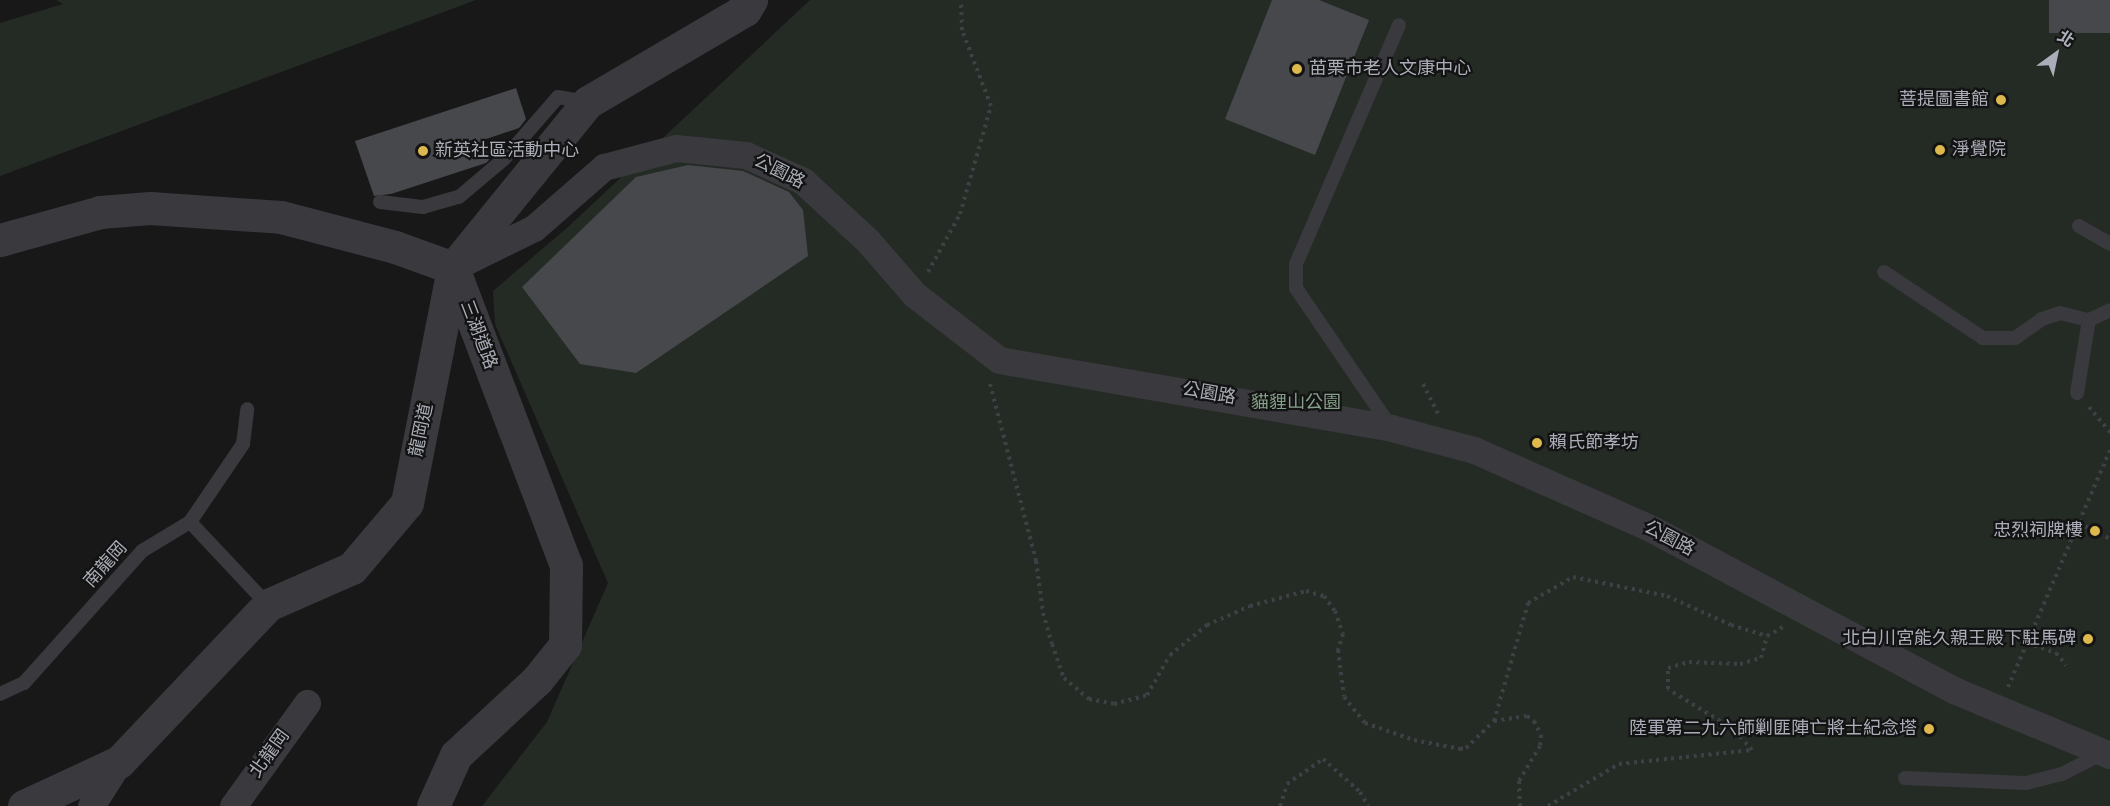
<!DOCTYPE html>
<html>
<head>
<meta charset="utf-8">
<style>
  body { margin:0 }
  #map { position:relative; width:2110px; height:806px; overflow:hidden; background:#181819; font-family:"Source Sans 3","Noto Sans TC",sans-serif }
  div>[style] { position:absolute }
  .green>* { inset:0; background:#242b25 }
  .building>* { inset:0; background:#47484c; transform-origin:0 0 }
  .path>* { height:4px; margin-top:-2px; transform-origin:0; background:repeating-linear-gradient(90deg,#3f4045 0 3px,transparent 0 7.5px) }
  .service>* { height:14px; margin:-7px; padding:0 7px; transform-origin:7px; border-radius:7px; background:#39393e }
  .minor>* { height:27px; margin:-13.5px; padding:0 13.5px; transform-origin:13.5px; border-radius:13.5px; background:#39393e }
  .tertiary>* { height:33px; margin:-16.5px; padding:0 16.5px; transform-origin:16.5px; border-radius:16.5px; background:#39393e }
  .dots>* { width:16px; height:16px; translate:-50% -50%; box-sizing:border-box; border:3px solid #131314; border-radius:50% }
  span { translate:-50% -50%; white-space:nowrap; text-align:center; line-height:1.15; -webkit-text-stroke:4.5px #131314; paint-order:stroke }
  .poi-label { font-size:18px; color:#abaeb8 }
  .left { translate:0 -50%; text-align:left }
  .right { translate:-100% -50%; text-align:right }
  .street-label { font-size:18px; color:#abaeb8 }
  .park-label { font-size:18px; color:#85a089 }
  .north { position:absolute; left:2026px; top:24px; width:60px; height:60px; -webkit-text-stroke:4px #131314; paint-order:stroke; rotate:33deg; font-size:16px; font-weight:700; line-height:24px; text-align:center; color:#abaeb8 }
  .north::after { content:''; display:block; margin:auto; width:21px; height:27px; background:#abaeb8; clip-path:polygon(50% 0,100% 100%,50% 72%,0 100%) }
</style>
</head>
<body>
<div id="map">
  <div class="green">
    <i style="clip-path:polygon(56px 0,476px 0,0 176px,0 23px,63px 4px)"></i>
    <i style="clip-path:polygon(810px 0,2110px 0,2110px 806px,482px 806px,547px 722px,608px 583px,495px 324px,493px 291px,568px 227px)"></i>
  </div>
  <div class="building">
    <i style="clip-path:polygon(1272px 0,1319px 0,1369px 20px,1315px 155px,1225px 119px)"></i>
    <i style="left:2049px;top:0;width:61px;height:33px"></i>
    <i style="clip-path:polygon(516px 88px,526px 119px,519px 128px,483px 140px,489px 160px,486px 163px,391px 194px,374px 196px,355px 141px)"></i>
    <i style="clip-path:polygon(688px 165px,743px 171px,789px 192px,803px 210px,808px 256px,636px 373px,580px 364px,522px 287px,636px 177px)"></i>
  </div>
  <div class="path">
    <i style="left:928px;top:272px;width:66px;rotate:-61.1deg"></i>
    <i style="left:960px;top:214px;width:112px;rotate:-74deg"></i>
    <i style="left:991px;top:106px;width:81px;rotate:-110.9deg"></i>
    <i style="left:962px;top:30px;width:30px;rotate:-92deg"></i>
    <i style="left:990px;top:384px;width:183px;rotate:75.4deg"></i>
    <i style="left:1036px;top:561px;width:52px;rotate:82.3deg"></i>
    <i style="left:1043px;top:613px;width:32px;rotate:74deg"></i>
    <i style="left:1052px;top:644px;width:36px;rotate:71deg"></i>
    <i style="left:1064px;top:678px;width:33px;rotate:40deg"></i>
    <i style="left:1089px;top:699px;width:25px;rotate:11deg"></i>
    <i style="left:1114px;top:704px;width:34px;rotate:-15deg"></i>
    <i style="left:1147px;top:695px;width:46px;rotate:-60.1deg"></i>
    <i style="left:1170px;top:655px;width:48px;rotate:-39deg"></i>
    <i style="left:1207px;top:625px;width:47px;rotate:-23.8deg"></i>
    <i style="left:1250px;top:606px;width:58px;rotate:-15deg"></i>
    <i style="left:1306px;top:591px;width:19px;rotate:16deg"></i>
    <i style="left:1324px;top:596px;width:19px;rotate:54deg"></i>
    <i style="left:1335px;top:611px;width:24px;rotate:71deg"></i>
    <i style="left:1343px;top:634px;width:17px;rotate:107deg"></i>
    <i style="left:1338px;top:650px;width:47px;rotate:82.7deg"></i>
    <i style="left:1344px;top:697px;width:33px;rotate:51deg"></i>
    <i style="left:1365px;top:723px;width:52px;rotate:19.1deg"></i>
    <i style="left:1414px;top:740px;width:47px;rotate:11.1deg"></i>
    <i style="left:1460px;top:749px;width:6px;rotate:-9deg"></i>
    <i style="left:1466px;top:748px;width:39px;rotate:-44deg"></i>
    <i style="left:1494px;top:721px;width:33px;rotate:-9deg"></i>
    <i style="left:1527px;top:716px;width:9px;rotate:36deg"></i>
    <i style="left:1534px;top:721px;width:16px;rotate:63deg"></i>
    <i style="left:1541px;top:735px;width:11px;rotate:95deg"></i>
    <i style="left:1540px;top:746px;width:41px;rotate:121deg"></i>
    <i style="left:1519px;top:781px;width:25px;rotate:88deg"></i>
    <i style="left:1423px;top:384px;width:33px;rotate:63deg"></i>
    <i style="left:2089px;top:407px;width:33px;rotate:50deg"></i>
    <i style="left:2079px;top:523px;width:35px;rotate:27deg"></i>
    <i style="left:2027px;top:643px;width:31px;rotate:19deg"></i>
    <i style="left:2056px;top:653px;width:16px;rotate:50deg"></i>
    <i style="left:2008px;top:687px;width:258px;rotate:-66.7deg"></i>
    <i style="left:1494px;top:721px;width:123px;rotate:-73.9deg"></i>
    <i style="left:1528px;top:603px;width:52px;rotate:-30deg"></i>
    <i style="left:1573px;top:577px;width:96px;rotate:11.4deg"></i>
    <i style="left:1667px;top:596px;width:70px;rotate:24.4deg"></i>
    <i style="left:1731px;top:625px;width:38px;rotate:17deg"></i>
    <i style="left:1767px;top:636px;width:18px;rotate:-29deg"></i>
    <i style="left:1280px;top:806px;width:23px;rotate:-72deg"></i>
    <i style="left:1287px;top:784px;width:44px;rotate:-34.8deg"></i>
    <i style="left:1323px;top:759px;width:50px;rotate:41.7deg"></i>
    <i style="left:1360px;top:792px;width:16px;rotate:60deg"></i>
    <i style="left:1548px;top:806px;width:82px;rotate:-30.6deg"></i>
    <i style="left:1619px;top:764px;width:134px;rotate:-6deg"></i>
    <i style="left:1752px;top:750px;width:28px;rotate:-132deg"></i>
    <i style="left:1733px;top:729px;width:76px;rotate:-148.4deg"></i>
    <i style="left:1668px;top:689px;width:21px;rotate:-90deg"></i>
    <i style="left:1668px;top:668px;width:22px;rotate:-16deg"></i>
    <i style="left:1689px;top:662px;width:51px;rotate:2.2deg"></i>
    <i style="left:1740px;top:664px;width:22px;rotate:-16deg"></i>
    <i style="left:1761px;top:658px;width:23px;rotate:-75deg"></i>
  </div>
  <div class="service">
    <i style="left:380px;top:202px;width:43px;rotate:6.6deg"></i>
    <i style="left:423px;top:207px;width:37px;rotate:-16deg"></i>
    <i style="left:459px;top:197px;width:59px;rotate:-40.2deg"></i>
    <i style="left:504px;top:159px;width:82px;rotate:-48.9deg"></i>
    <i style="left:558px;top:97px;width:28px;rotate:10deg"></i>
    <i style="left:2079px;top:226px;width:36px;rotate:30deg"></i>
    <i style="left:1884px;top:272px;width:119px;rotate:33.7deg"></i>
    <i style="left:1983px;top:338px;width:32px"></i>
    <i style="left:2015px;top:338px;width:33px;rotate:-35deg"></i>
    <i style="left:2042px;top:319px;width:19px;rotate:-18deg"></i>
    <i style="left:2060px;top:313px;width:30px;rotate:14deg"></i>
    <i style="left:2077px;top:393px;width:74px;rotate:-80.7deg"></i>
    <i style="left:2089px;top:320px;width:23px;rotate:-25deg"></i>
    <i style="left:1390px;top:426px;width:167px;rotate:-124.3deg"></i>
    <i style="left:1296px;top:288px;width:24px;rotate:-90deg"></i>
    <i style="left:1296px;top:264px;width:260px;rotate:-66.7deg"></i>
    <i style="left:190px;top:522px;width:94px;rotate:-55.8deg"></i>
    <i style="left:243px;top:444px;width:35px;rotate:-83deg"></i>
    <i style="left:0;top:694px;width:26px;rotate:-25deg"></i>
    <i style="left:24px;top:683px;width:177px;rotate:-48.2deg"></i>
    <i style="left:142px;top:551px;width:56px;rotate:-31.1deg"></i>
    <i style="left:190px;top:522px;width:114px;rotate:46.8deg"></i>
    <i style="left:1905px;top:778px;width:121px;rotate:2.4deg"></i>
    <i style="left:2026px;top:783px;width:37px;rotate:-14deg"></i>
    <i style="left:2062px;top:774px;width:46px;rotate:-27.1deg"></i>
  </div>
  <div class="minor">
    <i style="left:457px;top:266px;width:86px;rotate:-26.3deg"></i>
    <i style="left:534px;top:228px;width:93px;rotate:-41.1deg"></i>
    <i style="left:604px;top:167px;width:74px;rotate:-14.8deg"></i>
    <i style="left:676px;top:148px;width:70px;rotate:5.7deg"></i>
    <i style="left:746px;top:155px;width:63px;rotate:24.5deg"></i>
    <i style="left:803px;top:181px;width:87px;rotate:42.7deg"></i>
    <i style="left:867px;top:240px;width:73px;rotate:48.9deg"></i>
    <i style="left:915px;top:295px;width:106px;rotate:37.7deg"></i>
    <i style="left:999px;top:360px;width:398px;rotate:9.8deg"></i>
    <i style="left:1391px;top:428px;width:86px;rotate:14.8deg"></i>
    <i style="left:1474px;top:450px;width:195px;rotate:23.9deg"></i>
    <i style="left:1652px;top:529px;width:344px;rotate:28.1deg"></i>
    <i style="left:1956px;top:691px;width:167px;rotate:22.6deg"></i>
    <i style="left:91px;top:806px;width:52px;rotate:-57.5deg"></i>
    <i style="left:233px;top:806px;width:127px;rotate:-54.3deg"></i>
  </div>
  <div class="tertiary">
    <i style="left:0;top:240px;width:104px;rotate:-15.6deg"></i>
    <i style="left:100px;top:212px;width:50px;rotate:-4.6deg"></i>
    <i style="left:150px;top:208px;width:131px;rotate:3.9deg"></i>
    <i style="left:281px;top:217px;width:118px;rotate:14.7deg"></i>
    <i style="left:395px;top:247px;width:62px;rotate:19.9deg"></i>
    <i style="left:453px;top:268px;width:318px;rotate:69.2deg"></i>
    <i style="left:566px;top:565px;width:80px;rotate:90.7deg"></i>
    <i style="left:565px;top:645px;width:45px;rotate:128.7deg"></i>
    <i style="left:537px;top:680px;width:110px;rotate:137.2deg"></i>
    <i style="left:456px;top:755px;width:56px;rotate:114.3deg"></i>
    <i style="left:24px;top:806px;width:105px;rotate:-24.9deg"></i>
    <i style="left:119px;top:762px;width:216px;rotate:-46.5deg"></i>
    <i style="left:268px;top:605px;width:92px;rotate:-23.8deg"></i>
    <i style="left:352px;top:568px;width:85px;rotate:-49.8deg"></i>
    <i style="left:407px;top:503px;width:239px;rotate:-78.9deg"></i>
    <i style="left:453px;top:268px;width:214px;rotate:-50.9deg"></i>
    <i style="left:588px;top:102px;width:182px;rotate:-30.4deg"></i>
    <i style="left:745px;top:10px;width:12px;rotate:-59deg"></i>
  </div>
  <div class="dots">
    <i style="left:1297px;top:69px;background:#ddb84c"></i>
    <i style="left:2001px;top:100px;background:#ddb84c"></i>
    <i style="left:1940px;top:150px;background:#ddb84c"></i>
    <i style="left:423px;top:151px;background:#ddb84c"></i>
    <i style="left:1537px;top:443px;background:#ddb84c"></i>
    <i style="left:2095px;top:531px;background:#ddb84c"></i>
    <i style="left:2088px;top:639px;background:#ddb84c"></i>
    <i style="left:1929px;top:729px;background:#ddb84c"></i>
  </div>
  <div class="poi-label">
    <span class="left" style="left:1309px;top:69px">苗栗市老人文康中心</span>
    <span class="right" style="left:1989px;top:100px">菩提圖書館</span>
    <span class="left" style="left:1952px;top:150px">淨覺院</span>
    <span class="left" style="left:435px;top:151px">新英社區活動中心</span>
    <span class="left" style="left:1549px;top:443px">賴氏節孝坊</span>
    <span class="right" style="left:2083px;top:531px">忠烈祠牌樓</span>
    <span class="right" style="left:2076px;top:639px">北白川宮能久親王殿下駐馬碑</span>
    <span class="right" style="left:1917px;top:729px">陸軍第二九六師剿匪陣亡將士紀念塔</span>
  </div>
  <div class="street-label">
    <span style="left:779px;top:172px;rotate:27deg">公園路</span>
    <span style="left:478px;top:335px;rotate:69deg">三湖道路</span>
    <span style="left:1209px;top:394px;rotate:10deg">公園路</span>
    <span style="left:422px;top:430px;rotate:-78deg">龍岡道</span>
    <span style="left:1669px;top:539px;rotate:28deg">公園路</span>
    <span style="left:106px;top:565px;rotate:-48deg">南龍岡</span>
    <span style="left:270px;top:754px;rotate:-54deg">北龍岡</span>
  </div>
  <div class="park-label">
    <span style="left:1296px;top:403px">貓貍山公園</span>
  </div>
  <div class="north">北</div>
</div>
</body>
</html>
